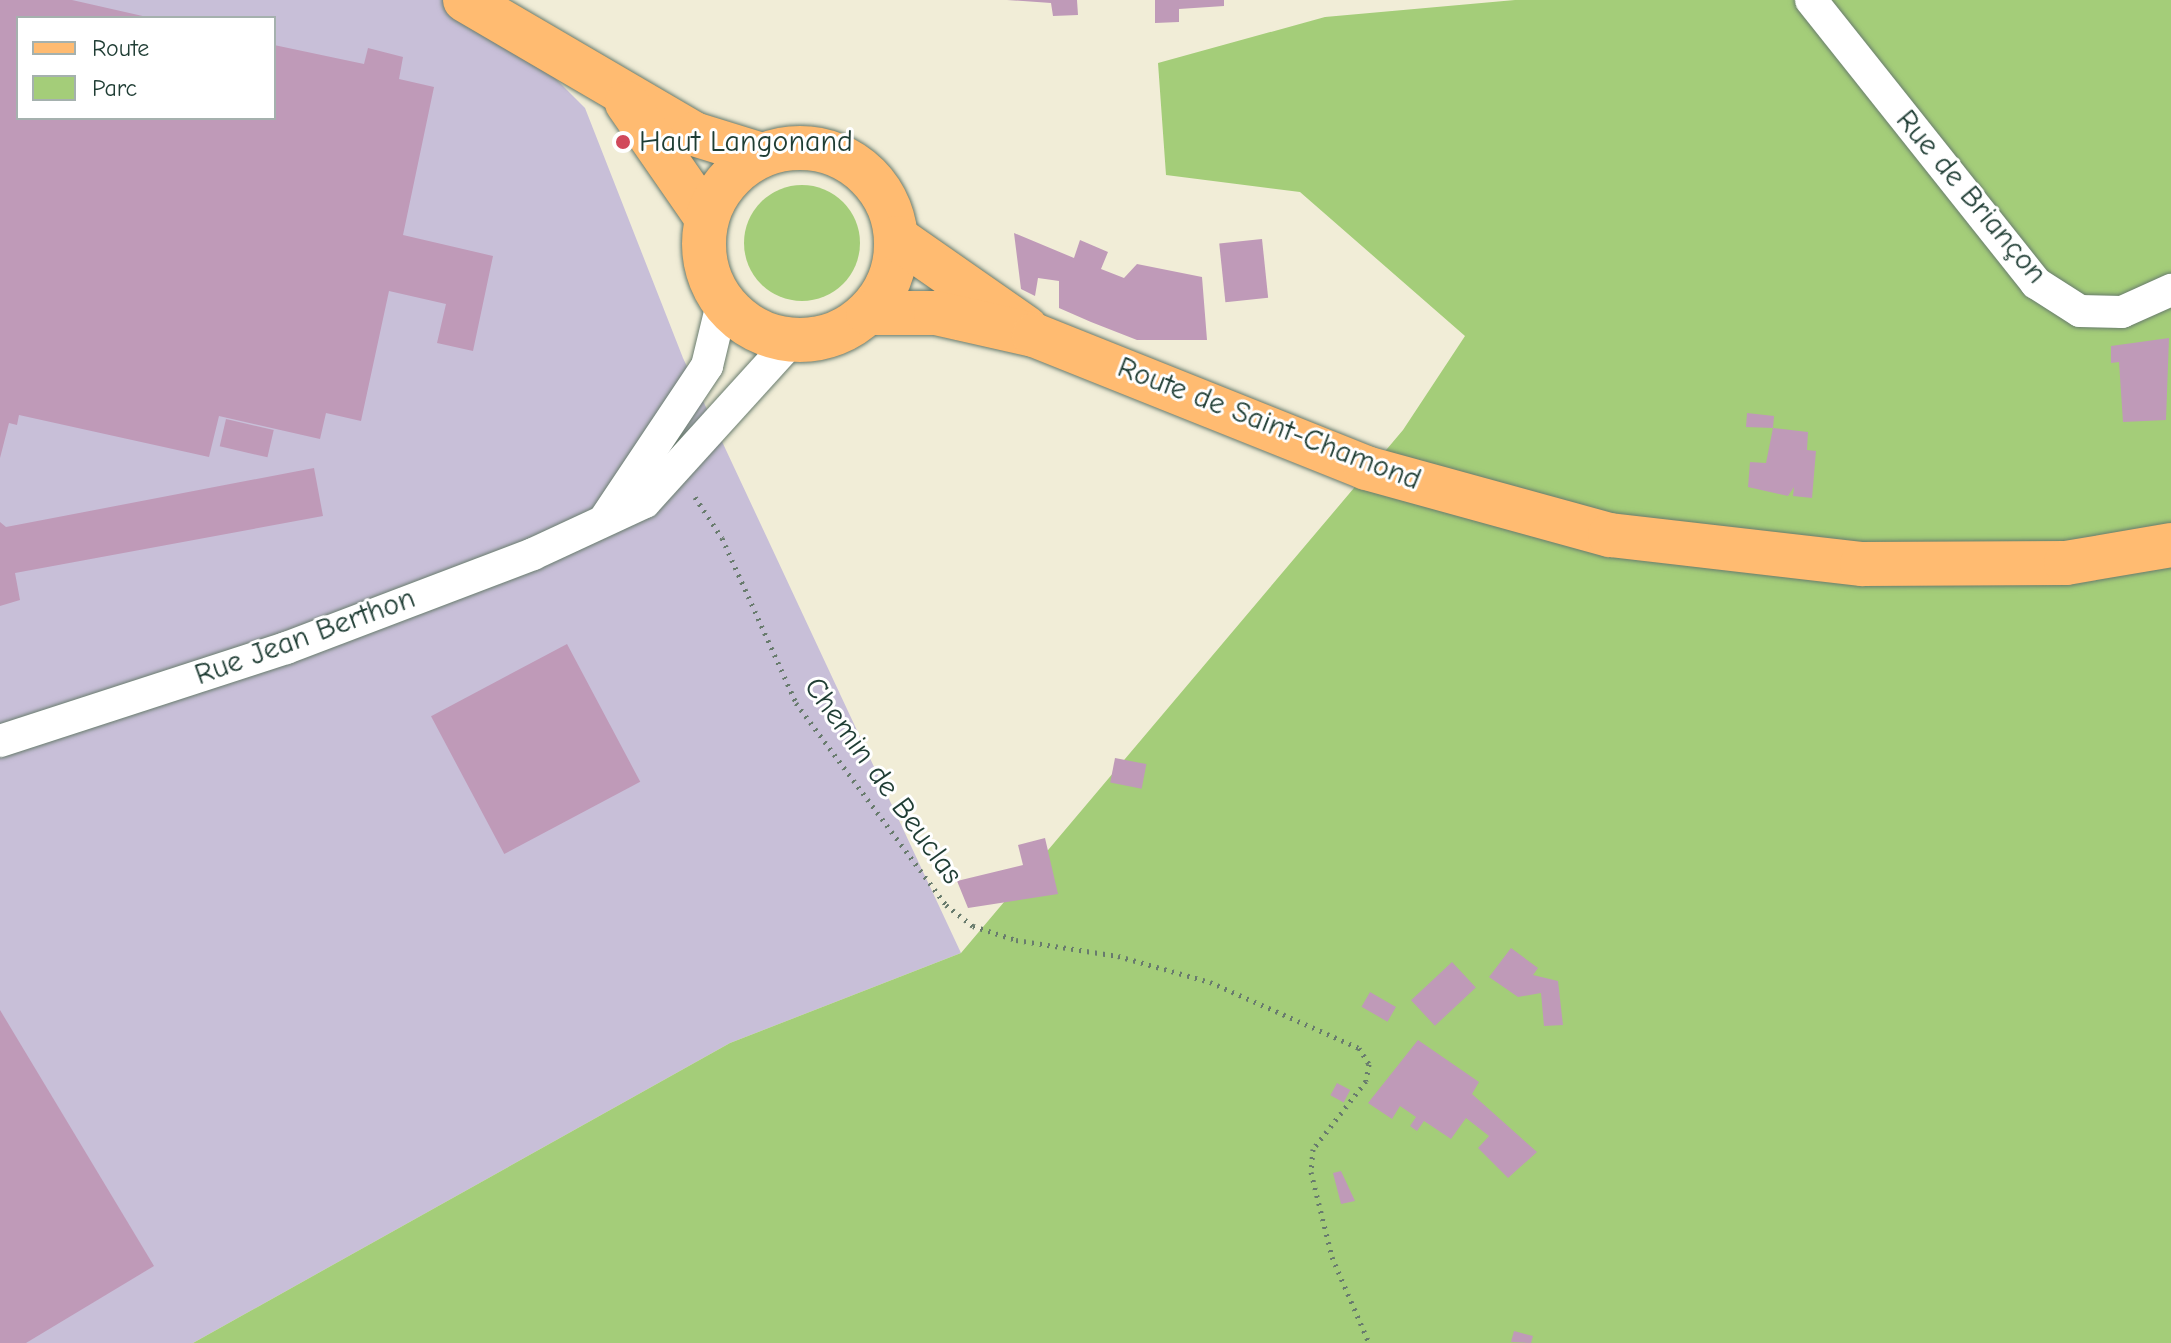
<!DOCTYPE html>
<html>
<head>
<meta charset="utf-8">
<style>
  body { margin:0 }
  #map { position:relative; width:2171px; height:1343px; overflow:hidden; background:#f1edd7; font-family:"Comic Neue",sans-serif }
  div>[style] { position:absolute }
  .industrial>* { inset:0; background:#c8bfd8 }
  .green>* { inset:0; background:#a4cd79 }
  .round { border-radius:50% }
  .building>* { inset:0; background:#bf9ab8; transform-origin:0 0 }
  .path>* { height:5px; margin-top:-2.5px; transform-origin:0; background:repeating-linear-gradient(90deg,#687b6d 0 2px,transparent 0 8px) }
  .roads { filter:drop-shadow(0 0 2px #687b6d) drop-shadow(0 0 2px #687b6d) }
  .minor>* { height:32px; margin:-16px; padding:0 16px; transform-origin:16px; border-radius:16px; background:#fff }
  .primary>* { height:44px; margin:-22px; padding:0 22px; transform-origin:22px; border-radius:22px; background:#ffbb71 }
  .primary>.ring { margin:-22px; padding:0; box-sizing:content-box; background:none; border:44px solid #ffbb71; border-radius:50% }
  .dots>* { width:22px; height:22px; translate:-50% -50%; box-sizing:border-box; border:4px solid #fff; border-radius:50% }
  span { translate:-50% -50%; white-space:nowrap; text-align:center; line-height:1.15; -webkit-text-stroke:6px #fff; paint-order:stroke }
  .poi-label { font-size:30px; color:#1f3d34 }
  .left { translate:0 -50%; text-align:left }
  .street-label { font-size:30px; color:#1f3d34 }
  .legend { position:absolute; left:16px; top:16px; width:260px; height:104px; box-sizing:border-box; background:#fff; border:2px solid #a5b1ae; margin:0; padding:10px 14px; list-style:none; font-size:24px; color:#1f3d34 }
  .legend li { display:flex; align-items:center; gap:16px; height:40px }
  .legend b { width:40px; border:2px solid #a5b1ae }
</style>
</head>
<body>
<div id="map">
  <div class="industrial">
    <i style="clip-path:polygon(evenodd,0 0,477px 0,585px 108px,683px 358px,961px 953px,730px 1043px,193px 1343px,0 1343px,0 0,18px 18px,274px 18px,274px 118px,18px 118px,18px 18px)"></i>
  </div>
  <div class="green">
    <i style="clip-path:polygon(1515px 0,2171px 0,2171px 1343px,193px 1343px,730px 1043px,961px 953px,1403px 430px,1465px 336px,1300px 192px,1166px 175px,1158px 63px,1325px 17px)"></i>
    <i class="round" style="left:744px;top:185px;width:116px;height:116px"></i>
  </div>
  <div class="building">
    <i style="clip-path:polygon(0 0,72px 0,147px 17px,18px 18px,18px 118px,274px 118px,274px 45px,364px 64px,368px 48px,403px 57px,399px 79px,434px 87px,403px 235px,493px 256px,473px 351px,437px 343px,446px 304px,389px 291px,361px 421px,326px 413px,320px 439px,219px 416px,209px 457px,19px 415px,17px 425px,9px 423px,0 458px)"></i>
    <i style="clip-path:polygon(1007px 0,1077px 0,1078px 15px,1053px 16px,1051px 3px)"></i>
    <i style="clip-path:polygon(1155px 0,1224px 0,1224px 6px,1179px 9px,1179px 22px,1155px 23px)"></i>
    <i style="clip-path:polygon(1014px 233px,1074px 258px,1080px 240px,1108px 252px,1101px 269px,1124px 278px,1137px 264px,1202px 277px,1207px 340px,1137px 340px,1091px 322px,1059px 308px,1059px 281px,1038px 278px,1035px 296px,1021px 289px)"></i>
    <i style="left:1262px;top:239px;width:59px;height:43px;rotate:84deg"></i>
    <i style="clip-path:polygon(2169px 338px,2166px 420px,2123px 422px,2119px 362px,2111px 363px,2111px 346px)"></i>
    <i style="clip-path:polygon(1747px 413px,1774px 416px,1773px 428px,1746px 427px)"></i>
    <i style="left:226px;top:419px;width:49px;height:28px;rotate:13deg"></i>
    <i style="clip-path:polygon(1773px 428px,1808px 432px,1807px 450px,1816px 451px,1812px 498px,1793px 496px,1794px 487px,1788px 496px,1748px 487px,1750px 462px,1766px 463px)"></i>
    <i style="clip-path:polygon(314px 468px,323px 516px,15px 573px,20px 600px,0 606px,0 522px,6px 527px)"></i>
    <i style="left:567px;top:644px;width:156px;height:154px;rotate:62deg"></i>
    <i style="left:1115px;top:758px;width:32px;height:25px;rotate:11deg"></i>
    <i style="clip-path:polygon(1045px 838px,1058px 894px,968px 908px,957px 881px,1023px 865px,1018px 845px)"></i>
    <i style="clip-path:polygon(1511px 948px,1538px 968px,1533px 975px,1558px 981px,1563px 1025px,1544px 1026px,1541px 993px,1518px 997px,1489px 977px)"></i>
    <i style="left:1452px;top:962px;width:35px;height:56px;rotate:47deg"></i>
    <i style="left:1370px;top:992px;width:30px;height:17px;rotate:30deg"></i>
    <i style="clip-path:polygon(0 1010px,154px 1266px,26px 1343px,0 1343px)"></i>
    <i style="clip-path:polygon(1418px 1040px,1479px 1082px,1472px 1094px,1537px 1152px,1508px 1178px,1478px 1148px,1489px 1136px,1466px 1118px,1451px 1139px,1424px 1121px,1417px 1131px,1410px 1126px,1416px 1117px,1400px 1106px,1392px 1119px,1368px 1103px)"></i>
    <i style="left:1337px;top:1083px;width:15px;height:14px;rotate:28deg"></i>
    <i style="clip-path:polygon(1341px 1171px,1355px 1201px,1341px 1204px,1333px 1173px)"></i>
    <i style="clip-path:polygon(1514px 1331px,1533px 1336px,1531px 1343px,1511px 1342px)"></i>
  </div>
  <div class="path">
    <i style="left:695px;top:497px;width:49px;rotate:56.6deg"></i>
    <i style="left:722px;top:538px;width:181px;rotate:65.8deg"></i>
    <i style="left:796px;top:703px;width:252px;rotate:53.4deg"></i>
    <i style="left:946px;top:905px;width:34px;rotate:38deg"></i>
    <i style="left:973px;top:926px;width:45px;rotate:18deg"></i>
    <i style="left:1016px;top:940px;width:103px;rotate:8.9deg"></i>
    <i style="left:1118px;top:956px;width:96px;rotate:15.8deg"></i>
    <i style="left:1210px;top:982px;width:163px;rotate:23.9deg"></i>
    <i style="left:1359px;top:1048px;width:19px;rotate:58deg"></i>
    <i style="left:1369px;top:1064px;width:17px;rotate:100deg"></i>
    <i style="left:1366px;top:1081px;width:86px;rotate:127.9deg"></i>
    <i style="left:1313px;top:1149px;width:23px;rotate:95deg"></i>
    <i style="left:1311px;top:1172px;width:88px;rotate:76.1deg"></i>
    <i style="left:1332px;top:1257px;width:94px;rotate:66.7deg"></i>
  </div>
  <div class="roads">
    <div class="minor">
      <i style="left:1811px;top:0;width:362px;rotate:51.5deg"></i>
      <i style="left:2036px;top:283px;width:52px;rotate:32.5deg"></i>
      <i style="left:2080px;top:311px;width:42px;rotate:1.4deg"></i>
      <i style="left:2122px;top:312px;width:54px;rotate:-24.2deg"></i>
      <i style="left:605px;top:519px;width:184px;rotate:-56.3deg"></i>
      <i style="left:707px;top:366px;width:64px;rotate:-76.4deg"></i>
      <i style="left:0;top:741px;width:301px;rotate:-18deg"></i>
      <i style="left:286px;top:648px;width:264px;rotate:-20.8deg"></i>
      <i style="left:533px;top:554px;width:123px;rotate:-24.9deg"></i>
      <i style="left:645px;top:502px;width:220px;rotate:-47.8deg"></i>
    </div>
    <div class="primary">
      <i style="left:465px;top:0;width:265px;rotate:30.3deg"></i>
      <i style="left:694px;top:134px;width:71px;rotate:17.2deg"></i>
      <i style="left:627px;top:103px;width:139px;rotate:55.3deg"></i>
      <i class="ring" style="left:704px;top:148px;width:148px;height:148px"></i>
      <i style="left:897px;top:238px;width:157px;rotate:34.9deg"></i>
      <i style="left:868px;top:313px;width:68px"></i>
      <i style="left:936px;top:313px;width:100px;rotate:12.7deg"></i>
      <i style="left:1034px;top:335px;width:358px;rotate:21.8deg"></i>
      <i style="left:1366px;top:468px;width:253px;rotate:15.4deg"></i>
      <i style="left:1610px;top:535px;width:254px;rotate:6.6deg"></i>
      <i style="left:1862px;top:564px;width:204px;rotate:-0.3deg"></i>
      <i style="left:2066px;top:563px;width:107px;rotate:-9.7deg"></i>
    </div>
  </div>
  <div class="dots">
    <i style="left:623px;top:142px;background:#d1495b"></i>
  </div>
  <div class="poi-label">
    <span class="left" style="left:639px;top:142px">Haut Langonand</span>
  </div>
  <div class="street-label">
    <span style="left:1971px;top:197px;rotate:50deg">Rue de Briançon</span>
    <span style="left:1269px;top:424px;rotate:21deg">Route de Saint-Chamond</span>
    <span style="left:305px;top:637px;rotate:-20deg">Rue Jean Berthon</span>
    <span style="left:883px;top:781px;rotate:54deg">Chemin de Beuclas</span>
  </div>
  <ul class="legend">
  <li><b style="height:10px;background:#ffbb71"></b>Route</li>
  <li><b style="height:22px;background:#a4cd79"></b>Parc</li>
  </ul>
</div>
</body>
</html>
